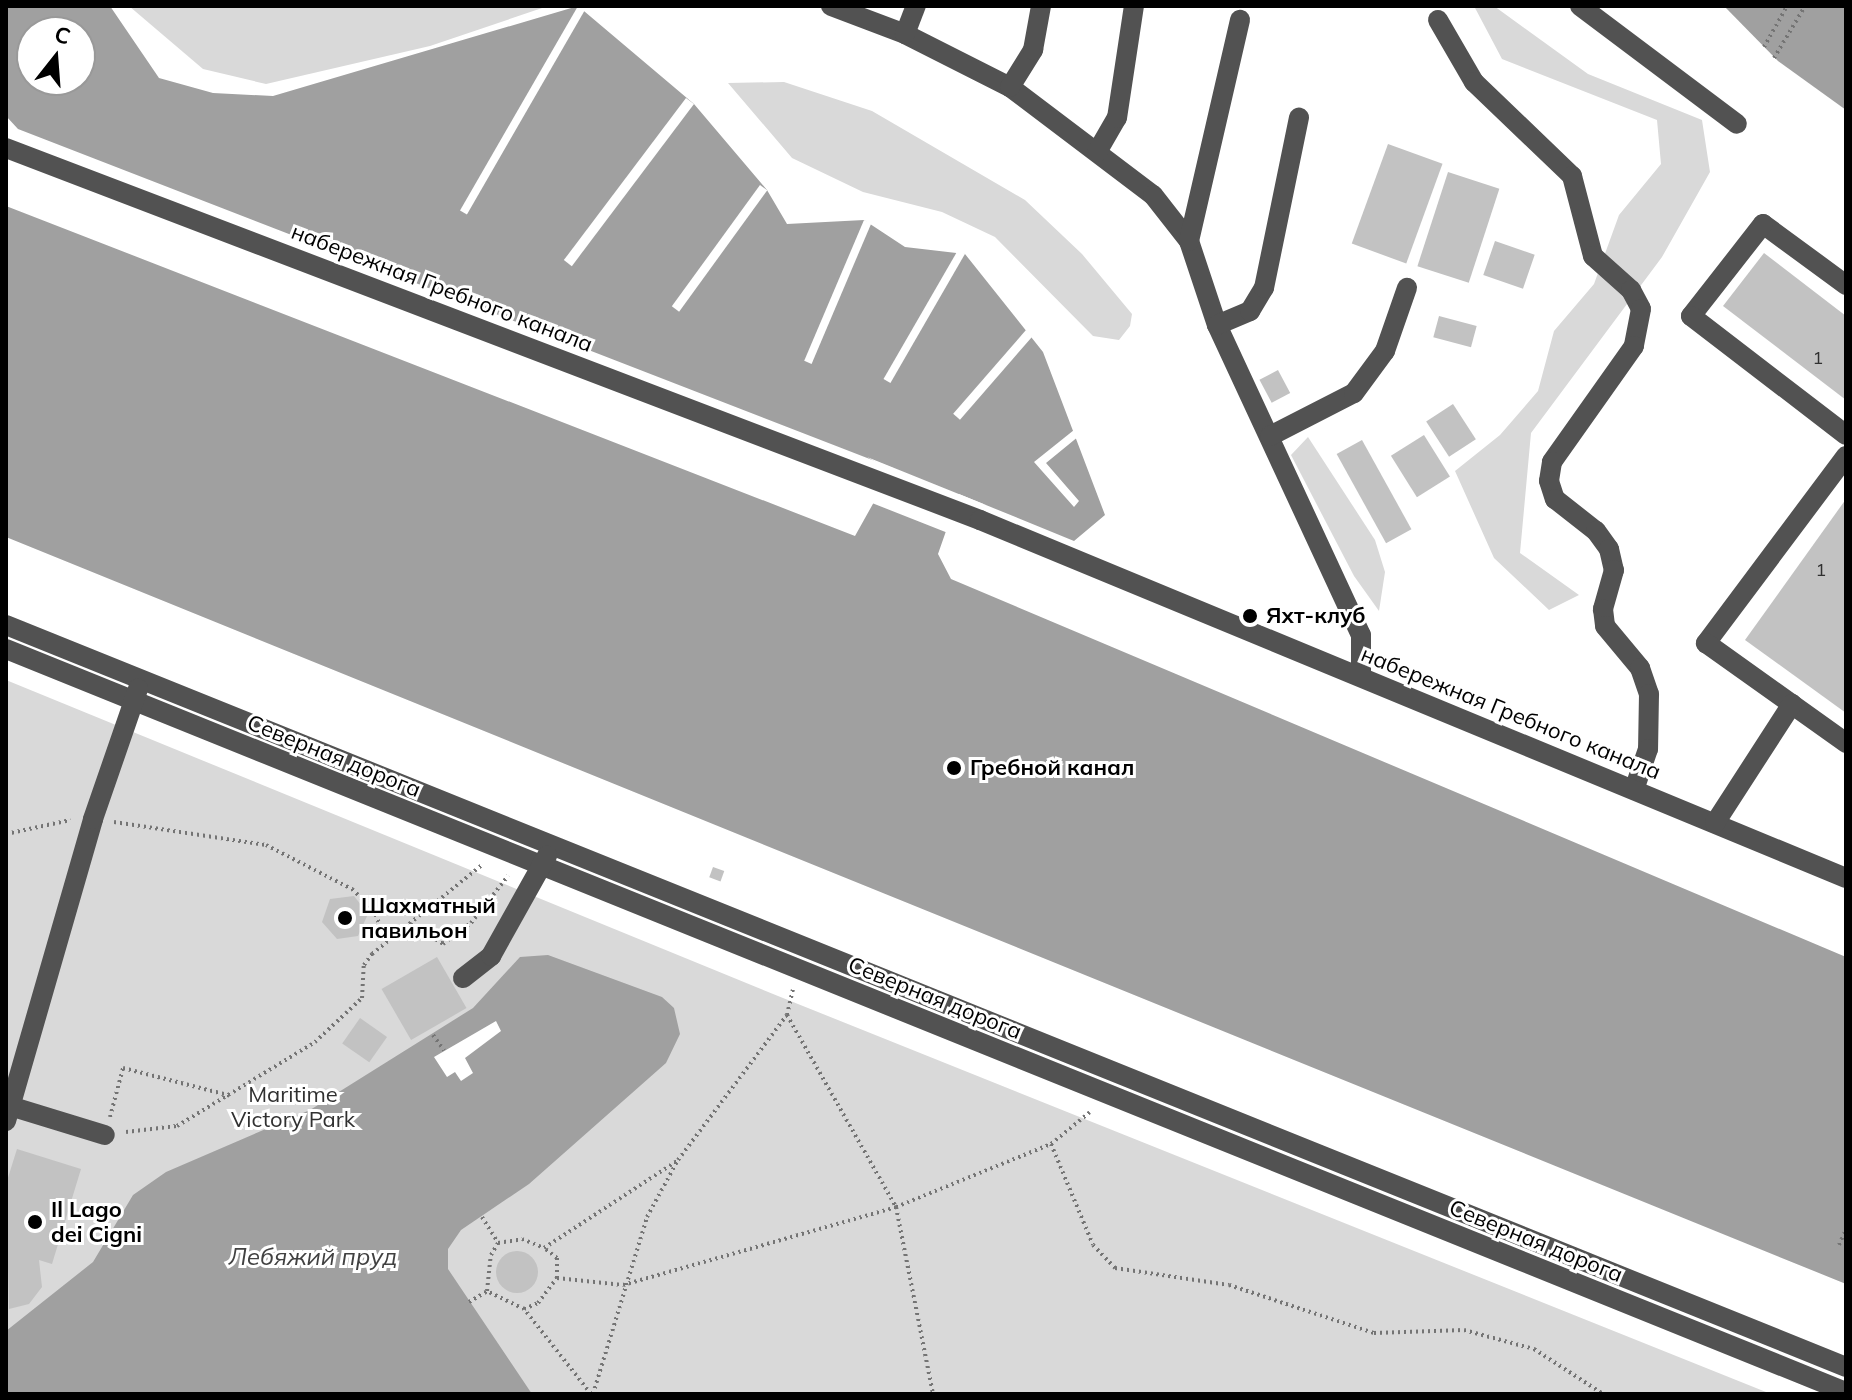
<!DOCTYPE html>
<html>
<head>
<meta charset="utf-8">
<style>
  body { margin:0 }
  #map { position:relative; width:1852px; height:1400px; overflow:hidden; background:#fff; font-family:Mulish,sans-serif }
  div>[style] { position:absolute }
  .green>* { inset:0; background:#d9d9d9 }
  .water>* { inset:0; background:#a0a0a0 }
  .pier>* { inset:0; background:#fff; transform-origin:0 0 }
  .building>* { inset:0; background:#c2c2c2; transform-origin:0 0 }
  .round { border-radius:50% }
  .path>* { height:4px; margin-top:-2px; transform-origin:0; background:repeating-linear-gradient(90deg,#747474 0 2px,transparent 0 6px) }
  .minor>* { height:20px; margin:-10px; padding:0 10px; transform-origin:10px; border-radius:10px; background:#525252 }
  .dots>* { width:22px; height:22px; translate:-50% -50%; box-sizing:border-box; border:4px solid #fff; border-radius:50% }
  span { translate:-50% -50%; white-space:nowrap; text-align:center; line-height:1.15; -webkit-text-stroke:6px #fff; paint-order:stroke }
  .number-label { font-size:18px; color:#303030 }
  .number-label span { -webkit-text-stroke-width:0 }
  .street-label { font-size:22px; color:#000 }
  .poi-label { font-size:22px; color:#000; font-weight:700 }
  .left { translate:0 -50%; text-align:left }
  .park-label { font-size:22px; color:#303030 }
  .water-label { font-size:24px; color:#414141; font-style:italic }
  .frame { position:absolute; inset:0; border:8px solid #000; pointer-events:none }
  .north { position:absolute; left:16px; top:16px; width:80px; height:80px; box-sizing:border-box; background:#fff; border:2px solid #999; border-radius:50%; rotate:17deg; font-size:22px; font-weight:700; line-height:32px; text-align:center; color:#000 }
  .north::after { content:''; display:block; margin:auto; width:28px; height:36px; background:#000; clip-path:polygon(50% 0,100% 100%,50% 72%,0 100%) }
</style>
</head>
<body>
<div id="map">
  <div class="green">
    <i style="clip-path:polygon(129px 6px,548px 6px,430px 46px,266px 84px,203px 69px)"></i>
    <i style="clip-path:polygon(1474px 6px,1494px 6px,1588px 74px,1702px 120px,1710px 172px,1662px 257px,1531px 433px,1520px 553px,1579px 595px,1549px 610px,1494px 558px,1455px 471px,1500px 435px,1538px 391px,1554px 331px,1594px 284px,1619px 215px,1661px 164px,1657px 120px,1502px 59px)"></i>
    <i style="clip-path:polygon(784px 82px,872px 111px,1025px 200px,1082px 254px,1132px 314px,1130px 326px,1119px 340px,1093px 336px,995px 237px,942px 212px,863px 192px,792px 158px,728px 83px)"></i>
    <i style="clip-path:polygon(1308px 437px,1375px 540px,1385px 572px,1379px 611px,1354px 576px,1291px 455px)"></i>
    <i style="clip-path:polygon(6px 680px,778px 996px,1771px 1394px,6px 1394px)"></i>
  </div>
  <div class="water">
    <i style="clip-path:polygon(evenodd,6px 6px,110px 6px,159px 78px,213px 93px,273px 96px,578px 6px,694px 104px,767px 190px,787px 224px,864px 220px,905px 247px,965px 254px,1043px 352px,1105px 515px,1074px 541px,959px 494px,938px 554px,951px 579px,1846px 957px,1846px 1284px,6px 537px,6px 206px,855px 536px,893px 468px,18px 129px,6px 116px,6px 6px,32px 32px,80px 32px,80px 80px,32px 80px,32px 32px)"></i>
    <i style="clip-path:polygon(1724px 6px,1846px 6px,1846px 110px,1778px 61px)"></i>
    <i style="clip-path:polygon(548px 955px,662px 997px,674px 1008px,680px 1034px,666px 1063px,529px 1184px,461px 1230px,448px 1249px,448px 1269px,532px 1394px,6px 1394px,6px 1331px,93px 1262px,133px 1195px,166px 1172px,310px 1110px,473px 1008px,520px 957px)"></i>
  </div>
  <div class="pier">
    <i style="left:578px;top:6px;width:8px;height:236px;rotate:30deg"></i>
    <i style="left:686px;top:98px;width:10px;height:203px;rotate:37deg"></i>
    <i style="left:760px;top:185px;width:9px;height:150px;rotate:36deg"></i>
    <i style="left:864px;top:220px;width:8px;height:153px;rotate:23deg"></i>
    <i style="left:958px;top:250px;width:8px;height:149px;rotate:30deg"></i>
    <i style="left:1026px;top:330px;width:9px;height:111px;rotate:41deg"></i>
    <i style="clip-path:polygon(1074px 430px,1079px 436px,1046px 463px,1079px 501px,1074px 507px,1034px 462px)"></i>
    <i style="clip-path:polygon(867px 457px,986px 505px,961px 499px,948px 533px,872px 503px,888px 469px)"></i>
    <i style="clip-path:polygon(496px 1021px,501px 1031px,465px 1058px,473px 1073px,461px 1081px,455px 1072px,447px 1077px,434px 1057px)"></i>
  </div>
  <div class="building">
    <i style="left:1388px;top:144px;width:58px;height:106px;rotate:20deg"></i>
    <i style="left:1448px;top:172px;width:54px;height:99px;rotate:18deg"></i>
    <i style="left:1495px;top:241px;width:42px;height:36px;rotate:19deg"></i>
    <i style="clip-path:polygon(1764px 253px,1846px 316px,1846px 400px,1723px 306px)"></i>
    <i style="left:1439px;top:316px;width:39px;height:22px;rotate:15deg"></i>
    <i style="left:1278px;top:370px;width:26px;height:21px;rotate:62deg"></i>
    <i style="left:1453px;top:404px;width:42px;height:32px;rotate:57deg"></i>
    <i style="left:1424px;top:435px;width:49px;height:39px;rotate:58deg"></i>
    <i style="left:1362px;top:440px;width:102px;height:29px;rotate:61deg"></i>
    <i style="clip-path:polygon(1846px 499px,1846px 713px,1745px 640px)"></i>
    <i style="left:713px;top:867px;width:12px;height:11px;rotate:20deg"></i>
    <i style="clip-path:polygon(354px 896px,368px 914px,358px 936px,337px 939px,322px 922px,330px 899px)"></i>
    <i style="left:437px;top:957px;width:59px;height:64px;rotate:60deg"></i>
    <i style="left:360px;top:1018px;width:33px;height:31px;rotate:35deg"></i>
    <i style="clip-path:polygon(17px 1149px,81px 1169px,52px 1264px,39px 1260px,42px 1287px,29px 1304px,9px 1309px,6px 1184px)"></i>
    <i class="round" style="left:496px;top:1251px;width:42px;height:42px"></i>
  </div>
  <div class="path">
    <i style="left:1764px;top:47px;width:47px;rotate:-60.7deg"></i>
    <i style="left:1774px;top:58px;width:61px;rotate:-59.2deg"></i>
    <i style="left:114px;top:822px;width:154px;rotate:8.6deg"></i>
    <i style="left:266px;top:845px;width:97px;rotate:27.1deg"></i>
    <i style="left:352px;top:889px;width:29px;rotate:44deg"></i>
    <i style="left:373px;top:909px;width:36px;rotate:67deg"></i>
    <i style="left:6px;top:834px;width:66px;rotate:-12.3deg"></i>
    <i style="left:410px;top:924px;width:39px;rotate:31deg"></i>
    <i style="left:443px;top:944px;width:35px;rotate:-37deg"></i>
    <i style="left:471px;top:923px;width:60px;rotate:-51.8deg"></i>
    <i style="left:787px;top:1015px;width:221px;rotate:60.4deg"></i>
    <i style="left:896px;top:1207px;width:191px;rotate:78.8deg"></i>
    <i style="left:433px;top:1035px;width:19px;rotate:54deg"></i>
    <i style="left:110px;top:1117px;width:51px;rotate:-75.1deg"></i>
    <i style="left:123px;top:1068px;width:112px;rotate:14.5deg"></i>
    <i style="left:126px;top:1132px;width:51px;rotate:-6.7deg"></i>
    <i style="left:177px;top:1126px;width:162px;rotate:-31.3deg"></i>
    <i style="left:315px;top:1042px;width:64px;rotate:-43.1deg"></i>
    <i style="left:362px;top:998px;width:33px;rotate:-87deg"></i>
    <i style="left:364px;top:965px;width:14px;rotate:-54deg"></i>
    <i style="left:372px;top:954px;width:141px;rotate:-39deg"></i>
    <i style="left:1051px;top:1144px;width:50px;rotate:-39.4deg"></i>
    <i style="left:482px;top:1217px;width:31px;rotate:58deg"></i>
    <i style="left:1839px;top:1245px;width:17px;rotate:-66deg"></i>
    <i style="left:557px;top:1278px;width:66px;rotate:6.1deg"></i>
    <i style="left:623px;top:1285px;width:284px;rotate:-15.9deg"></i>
    <i style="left:896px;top:1207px;width:167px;rotate:-22.1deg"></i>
    <i style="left:1051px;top:1144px;width:109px;rotate:67.4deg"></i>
    <i style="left:1093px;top:1245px;width:32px;rotate:46deg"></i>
    <i style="left:1115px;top:1268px;width:115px;rotate:8.5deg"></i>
    <i style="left:1229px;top:1285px;width:153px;rotate:18.3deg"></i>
    <i style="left:1374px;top:1333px;width:90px;rotate:-1.9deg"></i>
    <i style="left:1464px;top:1330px;width:73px;rotate:15.2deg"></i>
    <i style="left:1534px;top:1349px;width:82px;rotate:33.1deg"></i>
    <i style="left:469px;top:1302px;width:21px;rotate:-31deg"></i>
    <i style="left:524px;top:1309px;width:15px;rotate:-23deg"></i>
    <i style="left:538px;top:1303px;width:31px;rotate:-53deg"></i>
    <i style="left:557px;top:1278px;width:20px;rotate:-90deg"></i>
    <i style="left:557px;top:1258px;width:16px;rotate:-142deg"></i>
    <i style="left:591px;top:1394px;width:108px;rotate:-128.2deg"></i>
    <i style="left:524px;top:1309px;width:41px;rotate:-154.1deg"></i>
    <i style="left:487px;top:1291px;width:36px;rotate:-84deg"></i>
    <i style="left:491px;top:1255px;width:14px;rotate:-60deg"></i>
    <i style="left:498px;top:1243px;width:24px;rotate:-9deg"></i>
    <i style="left:522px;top:1239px;width:24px;rotate:22deg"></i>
    <i style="left:544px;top:1248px;width:159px;rotate:-33.2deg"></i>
    <i style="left:593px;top:1394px;width:185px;rotate:-73deg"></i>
    <i style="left:647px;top:1217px;width:65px;rotate:-61.5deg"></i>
    <i style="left:678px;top:1160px;width:181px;rotate:-53.1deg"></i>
    <i style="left:787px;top:1015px;width:26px;rotate:-77deg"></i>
  </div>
  <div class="minor">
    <i style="left:831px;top:6px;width:79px;rotate:20.7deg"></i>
    <i style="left:905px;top:34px;width:118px;rotate:26.8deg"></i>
    <i style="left:1010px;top:87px;width:179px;rotate:37.1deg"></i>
    <i style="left:1153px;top:195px;width:58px;rotate:52deg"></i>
    <i style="left:1189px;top:241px;width:89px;rotate:71.6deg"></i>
    <i style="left:1217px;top:325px;width:342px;rotate:65.1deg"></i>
    <i style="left:1361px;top:635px;width:41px;rotate:90deg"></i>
    <i style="left:1580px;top:6px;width:196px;rotate:36.9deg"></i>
    <i style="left:1438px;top:20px;width:72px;rotate:59.9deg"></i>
    <i style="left:1474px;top:82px;width:136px;rotate:43.8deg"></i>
    <i style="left:1572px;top:176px;width:83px;rotate:75.3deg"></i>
    <i style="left:1593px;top:256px;width:51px;rotate:41.8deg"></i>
    <i style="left:1631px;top:290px;width:21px;rotate:62deg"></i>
    <i style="left:1641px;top:309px;width:38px;rotate:101deg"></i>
    <i style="left:1634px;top:346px;width:142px;rotate:125.3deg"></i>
    <i style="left:1552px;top:462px;width:19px;rotate:99deg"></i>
    <i style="left:1549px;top:481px;width:19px;rotate:72deg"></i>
    <i style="left:1555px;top:499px;width:52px;rotate:38deg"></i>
    <i style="left:1596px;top:531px;width:22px;rotate:54deg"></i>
    <i style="left:1609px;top:549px;width:22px;rotate:77deg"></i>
    <i style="left:1614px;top:570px;width:41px;rotate:105.8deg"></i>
    <i style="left:1603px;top:609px;width:17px;rotate:83deg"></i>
    <i style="left:1605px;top:626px;width:55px;rotate:50.2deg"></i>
    <i style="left:1640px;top:668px;width:28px;rotate:71deg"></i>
    <i style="left:1649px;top:694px;width:55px;rotate:91deg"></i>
    <i style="left:1648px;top:749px;width:43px;rotate:108.9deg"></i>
    <i style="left:905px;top:34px;width:30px;rotate:-69deg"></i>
    <i style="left:1010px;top:87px;width:44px;rotate:-58.1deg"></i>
    <i style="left:1033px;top:50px;width:45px;rotate:-79.7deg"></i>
    <i style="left:6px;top:148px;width:1043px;rotate:20.9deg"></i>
    <i style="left:980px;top:520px;width:937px;rotate:22.46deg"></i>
    <i style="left:1097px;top:152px;width:39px;rotate:-60deg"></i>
    <i style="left:1117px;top:118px;width:113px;rotate:-81.4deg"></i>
    <i style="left:1189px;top:241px;width:227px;rotate:-77deg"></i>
    <i style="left:1846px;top:285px;width:103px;rotate:-143.7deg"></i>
    <i style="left:1763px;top:224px;width:117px;rotate:128deg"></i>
    <i style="left:1691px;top:316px;width:195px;rotate:37.5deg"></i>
    <i style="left:1217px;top:325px;width:36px;rotate:-23deg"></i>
    <i style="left:1250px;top:311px;width:27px;rotate:-59deg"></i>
    <i style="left:1264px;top:288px;width:174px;rotate:-78.4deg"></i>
    <i style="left:1270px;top:436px;width:94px;rotate:-27.1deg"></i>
    <i style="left:1354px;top:393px;width:52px;rotate:-53.6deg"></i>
    <i style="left:1385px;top:351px;width:67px;rotate:-70.8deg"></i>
    <i style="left:1846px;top:456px;width:234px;rotate:126.8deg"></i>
    <i style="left:1706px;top:643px;width:172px;rotate:35.5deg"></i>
    <i style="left:6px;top:625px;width:1984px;rotate:21.96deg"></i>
    <i style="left:6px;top:649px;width:1984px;rotate:21.99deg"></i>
    <i style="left:1715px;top:823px;width:142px;rotate:-57.1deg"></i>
    <i style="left:463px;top:978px;width:36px;rotate:-38deg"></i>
    <i style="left:491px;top:956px;width:115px;rotate:-60.8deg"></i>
    <i style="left:10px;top:1106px;width:99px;rotate:17deg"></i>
    <i style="left:6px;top:1121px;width:314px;rotate:-73.9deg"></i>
    <i style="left:93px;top:819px;width:138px;rotate:-70.9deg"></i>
  </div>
  <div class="dots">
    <i style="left:1250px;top:616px;background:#000"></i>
    <i style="left:954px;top:768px;background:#000"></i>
    <i style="left:345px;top:918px;background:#000"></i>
    <i style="left:35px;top:1222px;background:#000"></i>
  </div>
  <div class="number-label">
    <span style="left:1818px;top:358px">1</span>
    <span style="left:1821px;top:570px">1</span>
  </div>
  <div class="street-label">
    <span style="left:442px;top:288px;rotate:21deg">набережная Гребного канала</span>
    <span style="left:1511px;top:713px;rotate:22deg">набережная Гребного канала</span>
    <span style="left:334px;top:756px;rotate:22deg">Северная дорога</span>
    <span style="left:935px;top:998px;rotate:22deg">Северная дорога</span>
    <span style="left:1536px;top:1241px;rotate:22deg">Северная дорога</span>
  </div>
  <div class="poi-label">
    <span class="left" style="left:1266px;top:616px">Яхт-клуб</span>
    <span class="left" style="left:970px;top:768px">Гребной канал</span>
    <span class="left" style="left:361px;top:918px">Шахматный<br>павильон</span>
    <span class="left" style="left:51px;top:1222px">Il Lago<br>dei Cigni</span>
  </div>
  <div class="park-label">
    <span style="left:293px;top:1107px">Maritime<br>Victory Park</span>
  </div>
  <div class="water-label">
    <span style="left:313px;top:1257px">Лебяжий пруд</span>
  </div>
  <div class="frame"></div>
  <div class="north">С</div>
</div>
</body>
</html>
